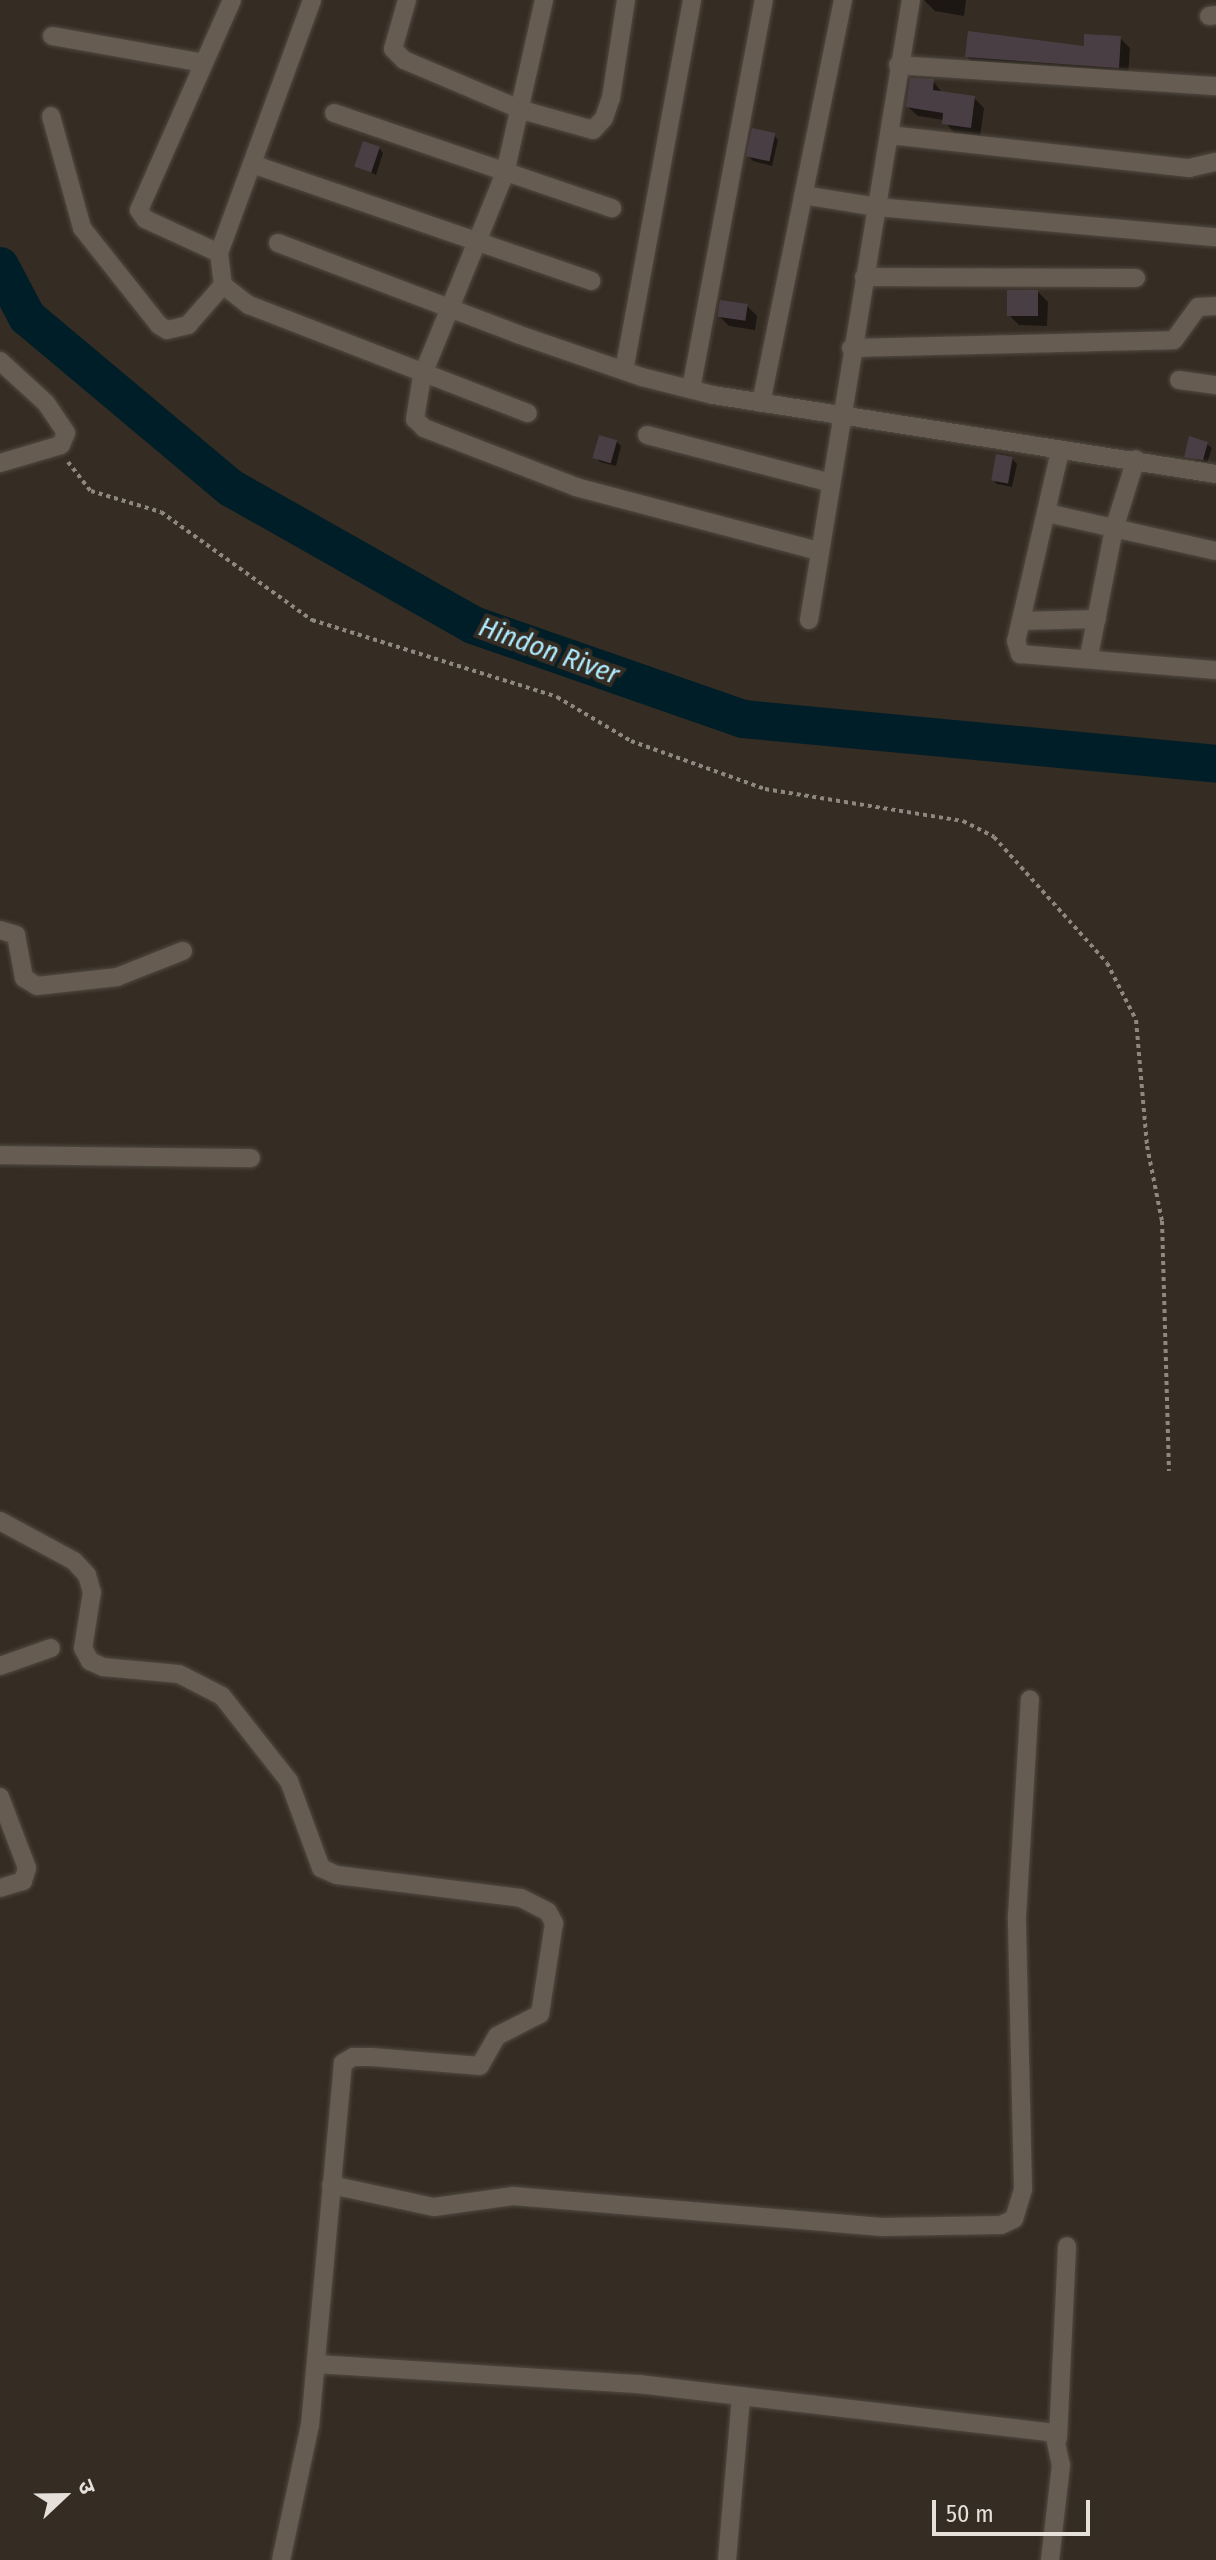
<!DOCTYPE html>
<html>
<head>
<meta charset="utf-8">
<style>
  body { margin:0 }
  #map { position:relative; width:1216px; height:2560px; overflow:hidden; background:#352c23; font-family:"Fira Sans Condensed","Noto Sans Devanagari",sans-serif }
  div>[style] { position:absolute }
  .shadow>* { inset:0; background:#0007 }
  .river>* { height:38px; margin:-19px; padding:0 19px; transform-origin:19px; border-radius:19px; background:#001e27 }
  .building>* { inset:0; background:#4a3e45; transform-origin:0 0 }
  .path>* { height:4px; margin-top:-2px; transform-origin:0; background:repeating-linear-gradient(90deg,#8f8880 0 4px,transparent 0 8px) }
  .roads { filter:drop-shadow(0 0 2px #514a42) drop-shadow(0 0 2px #514a42) }
  .minor>* { height:18px; margin:-9px; padding:0 9px; transform-origin:9px; border-radius:9px; background:#665c52 }
  span { translate:-50% -50%; white-space:nowrap; text-align:center; line-height:1.15; -webkit-text-stroke:8px #352c23; paint-order:stroke }
  .water-label { font-size:28px; color:#aeebfe; font-style:italic }
  .north { position:absolute; left:24px; top:2456px; width:80px; height:80px; -webkit-text-stroke:6px #352c23; paint-order:stroke; rotate:68deg; font-size:22px; font-weight:700; line-height:32px; text-align:center; color:#e6e0da }
  .north::after { content:''; display:block; margin:auto; width:28px; height:36px; background:#e6e0da; clip-path:polygon(50% 0,100% 100%,50% 72%,0 100%) }
  .scale { position:absolute; left:932px; top:2500px; width:158px; height:36px; box-sizing:border-box; border:4px solid #e6e0da; border-top:0; padding-left:10px; font-size:24px; line-height:28px; white-space:nowrap; color:#e6e0da; -webkit-text-stroke:6px #352c23; paint-order:stroke }
</style>
</head>
<body>
<div id="map">
  <div class="shadow">
    <i style="clip-path:polygon(924px 0,966px 0,964px 16px,935px 11px)"></i>
    <i style="clip-path:polygon(1120px 38px,1130px 48px,1128px 77px,977px 67px,967px 57px,1085px 48px)"></i>
    <i style="clip-path:polygon(933px 81px,943px 94px,974px 98px,984px 108px,980px 137px,954px 133px,944px 120px,918px 116px,908px 107px)"></i>
    <i style="clip-path:polygon(774px 135px,778px 140px,772px 166px,753px 161px,749px 156px)"></i>
    <i style="clip-path:polygon(379px 148px,383px 153px,376px 175px,357px 165px)"></i>
    <i style="clip-path:polygon(1038px 292px,1048px 302px,1047px 326px,1019px 325px,1009px 315px)"></i>
    <i style="clip-path:polygon(747px 306px,757px 316px,755px 330px,729px 326px,719px 316px)"></i>
    <i style="clip-path:polygon(616px 441px,621px 446px,616px 466px,600px 462px,596px 458px)"></i>
    <i style="clip-path:polygon(1207px 444px,1212px 448px,1207px 463px,1186px 456px)"></i>
    <i style="clip-path:polygon(1012px 459px,1017px 464px,1012px 487px,997px 484px,992px 479px)"></i>
  </div>
  <div class="river">
    <i style="left:0;top:266px;width:58px;rotate:62.1deg"></i>
    <i style="left:27px;top:317px;width:266px;rotate:40deg"></i>
    <i style="left:231px;top:488px;width:278px;rotate:29.5deg"></i>
    <i style="left:473px;top:625px;width:286px;rotate:19.2deg"></i>
    <i style="left:743px;top:719px;width:475px;rotate:5.4deg"></i>
  </div>
  <div class="building">
    <i style="clip-path:polygon(968px 31px,1084px 46px,1084px 34px,1121px 36px,1119px 68px,965px 57px)"></i>
    <i style="clip-path:polygon(910px 78px,934px 79px,933px 90px,975px 96px,971px 128px,942px 124px,943px 113px,906px 107px)"></i>
    <i style="left:752px;top:128px;width:24px;height:29px;rotate:12deg"></i>
    <i style="left:363px;top:141px;width:18px;height:27px;rotate:19deg"></i>
    <i style="left:1007px;top:290px;width:31px;height:26px"></i>
    <i style="left:720px;top:300px;width:28px;height:17px;rotate:8deg"></i>
    <i style="left:599px;top:435px;width:19px;height:24px;rotate:16deg"></i>
    <i style="clip-path:polygon(1189px 436px,1208px 442px,1203px 460px,1184px 457px)"></i>
    <i style="left:996px;top:454px;width:17px;height:27px;rotate:10deg"></i>
  </div>
  <div class="path">
    <i style="left:68px;top:462px;width:37px;rotate:52deg"></i>
    <i style="left:91px;top:491px;width:73px;rotate:16.7deg"></i>
    <i style="left:161px;top:512px;width:186px;rotate:35.6deg"></i>
    <i style="left:312px;top:620px;width:257px;rotate:17.4deg"></i>
    <i style="left:557px;top:697px;width:86px;rotate:30.7deg"></i>
    <i style="left:631px;top:741px;width:142px;rotate:19.7deg"></i>
    <i style="left:765px;top:789px;width:201px;rotate:9.2deg"></i>
    <i style="left:963px;top:821px;width:35px;rotate:27deg"></i>
    <i style="left:994px;top:837px;width:169px;rotate:48.1deg"></i>
    <i style="left:1107px;top:963px;width:64px;rotate:63deg"></i>
    <i style="left:1136px;top:1020px;width:126px;rotate:85deg"></i>
    <i style="left:1147px;top:1146px;width:76px;rotate:78.7deg"></i>
    <i style="left:1162px;top:1221px;width:250px;rotate:88.4deg"></i>
  </div>
  <div class="roads">
    <div class="minor">
      <i style="left:232px;top:0;width:230px;rotate:113.9deg"></i>
      <i style="left:139px;top:210px;width:11px;rotate:56deg"></i>
      <i style="left:145px;top:219px;width:81px;rotate:24.7deg"></i>
      <i style="left:219px;top:253px;width:270px;rotate:-69.8deg"></i>
      <i style="left:407px;top:0;width:51px;rotate:105.9deg"></i>
      <i style="left:393px;top:49px;width:16px;rotate:45deg"></i>
      <i style="left:404px;top:60px;width:128px;rotate:23deg"></i>
      <i style="left:522px;top:110px;width:74px;rotate:15.7deg"></i>
      <i style="left:593px;top:130px;width:16px;rotate:-47deg"></i>
      <i style="left:604px;top:118px;width:21px;rotate:-71deg"></i>
      <i style="left:611px;top:98px;width:99px;rotate:-81.3deg"></i>
      <i style="left:544px;top:0;width:177px;rotate:102.7deg"></i>
      <i style="left:505px;top:173px;width:219px;rotate:112.2deg"></i>
      <i style="left:422px;top:376px;width:44px;rotate:99.2deg"></i>
      <i style="left:415px;top:419px;width:13px;rotate:45deg"></i>
      <i style="left:424px;top:428px;width:163px;rotate:21.2deg"></i>
      <i style="left:576px;top:487px;width:251px;rotate:14.8deg"></i>
      <i style="left:1209px;top:16px;width:7px;rotate:-8deg"></i>
      <i style="left:52px;top:36px;width:153px;rotate:10.1deg"></i>
      <i style="left:898px;top:65px;width:319px;rotate:3.8deg"></i>
      <i style="left:334px;top:113px;width:294px;rotate:18.9deg"></i>
      <i style="left:51px;top:116px;width:116px;rotate:74.5deg"></i>
      <i style="left:82px;top:228px;width:124px;rotate:51.6deg"></i>
      <i style="left:159px;top:325px;width:9px;rotate:32deg"></i>
      <i style="left:167px;top:330px;width:22px;rotate:-13deg"></i>
      <i style="left:188px;top:325px;width:53px;rotate:-48.8deg"></i>
      <i style="left:889px;top:135px;width:302px;rotate:6.3deg"></i>
      <i style="left:1189px;top:168px;width:28px;rotate:-13deg"></i>
      <i style="left:252px;top:164px;width:359px;rotate:19deg"></i>
      <i style="left:803px;top:195px;width:75px;rotate:9.2deg"></i>
      <i style="left:877px;top:207px;width:340px;rotate:5.1deg"></i>
      <i style="left:278px;top:243px;width:256px;rotate:20.8deg"></i>
      <i style="left:517px;top:334px;width:132px;rotate:19deg"></i>
      <i style="left:642px;top:377px;width:73px;rotate:14.2deg"></i>
      <i style="left:713px;top:395px;width:509px;rotate:8.93deg"></i>
      <i style="left:219px;top:253px;width:32px;rotate:83deg"></i>
      <i style="left:223px;top:285px;width:33px;rotate:38deg"></i>
      <i style="left:249px;top:305px;width:299px;rotate:21.2deg"></i>
      <i style="left:864px;top:277px;width:272px;rotate:0.2deg"></i>
      <i style="left:851px;top:348px;width:323px;rotate:-1.4deg"></i>
      <i style="left:1174px;top:340px;width:41px;rotate:-54deg"></i>
      <i style="left:1198px;top:307px;width:18px;rotate:-3deg"></i>
      <i style="left:0;top:361px;width:62px;rotate:42.4deg"></i>
      <i style="left:46px;top:403px;width:36px;rotate:56deg"></i>
      <i style="left:66px;top:433px;width:13px;rotate:113deg"></i>
      <i style="left:61px;top:445px;width:64px;rotate:163.6deg"></i>
      <i style="left:624px;top:371px;width:377px;rotate:-79.6deg"></i>
      <i style="left:1179px;top:380px;width:37px;rotate:8deg"></i>
      <i style="left:691px;top:389px;width:396px;rotate:-79.4deg"></i>
      <i style="left:761px;top:403px;width:411px;rotate:-78.5deg"></i>
      <i style="left:647px;top:435px;width:190px;rotate:14.6deg"></i>
      <i style="left:1060px;top:451px;width:195px;rotate:103deg"></i>
      <i style="left:1016px;top:641px;width:14px;rotate:73deg"></i>
      <i style="left:1020px;top:654px;width:197px;rotate:4.7deg"></i>
      <i style="left:1047px;top:513px;width:173px;rotate:12.7deg"></i>
      <i style="left:809px;top:620px;width:628px;rotate:-80.66deg"></i>
      <i style="left:1021px;top:621px;width:76px;rotate:-1.5deg"></i>
      <i style="left:1089px;top:656px;width:129px;rotate:-78.9deg"></i>
      <i style="left:1114px;top:529px;width:73px;rotate:-72.6deg"></i>
      <i style="left:0;top:930px;width:17px;rotate:17deg"></i>
      <i style="left:16px;top:935px;width:44px;rotate:79.5deg"></i>
      <i style="left:24px;top:978px;width:15px;rotate:32deg"></i>
      <i style="left:37px;top:986px;width:81px;rotate:-6.4deg"></i>
      <i style="left:117px;top:977px;width:71px;rotate:-21.5deg"></i>
      <i style="left:0;top:1155px;width:251px;rotate:0.7deg"></i>
      <i style="left:0;top:1521px;width:84px;rotate:28.4deg"></i>
      <i style="left:74px;top:1561px;width:19px;rotate:47deg"></i>
      <i style="left:87px;top:1575px;width:18px;rotate:74deg"></i>
      <i style="left:92px;top:1592px;width:57px;rotate:99.1deg"></i>
      <i style="left:83px;top:1648px;width:15px;rotate:62deg"></i>
      <i style="left:90px;top:1661px;width:14px;rotate:25deg"></i>
      <i style="left:103px;top:1667px;width:76px;rotate:5.3deg"></i>
      <i style="left:179px;top:1674px;width:48px;rotate:27.1deg"></i>
      <i style="left:222px;top:1696px;width:108px;rotate:51.8deg"></i>
      <i style="left:289px;top:1781px;width:93px;rotate:69.8deg"></i>
      <i style="left:321px;top:1868px;width:17px;rotate:24deg"></i>
      <i style="left:337px;top:1875px;width:185px;rotate:7.1deg"></i>
      <i style="left:521px;top:1898px;width:30px;rotate:27deg"></i>
      <i style="left:548px;top:1912px;width:13px;rotate:61deg"></i>
      <i style="left:554px;top:1923px;width:92px;rotate:98.7deg"></i>
      <i style="left:540px;top:2014px;width:48px;rotate:152.9deg"></i>
      <i style="left:497px;top:2036px;width:34px;rotate:120deg"></i>
      <i style="left:480px;top:2066px;width:109px;rotate:-175.3deg"></i>
      <i style="left:371px;top:2057px;width:18px;rotate:180deg"></i>
      <i style="left:353px;top:2057px;width:12px;rotate:149deg"></i>
      <i style="left:343px;top:2063px;width:364px;rotate:95.2deg"></i>
      <i style="left:310px;top:2425px;width:138px;rotate:102.1deg"></i>
      <i style="left:0;top:1666px;width:54px;rotate:-19.4deg"></i>
      <i style="left:0;top:1797px;width:76px;rotate:69.2deg"></i>
      <i style="left:27px;top:1868px;width:14px;rotate:107deg"></i>
      <i style="left:23px;top:1881px;width:24px;rotate:163deg"></i>
      <i style="left:331px;top:2185px;width:105px;rotate:12.1deg"></i>
      <i style="left:434px;top:2207px;width:80px;rotate:-7.9deg"></i>
      <i style="left:513px;top:2196px;width:370px;rotate:4.8deg"></i>
      <i style="left:882px;top:2227px;width:119px;rotate:-1deg"></i>
      <i style="left:1001px;top:2225px;width:14px;rotate:-25deg"></i>
      <i style="left:1014px;top:2219px;width:31px;rotate:-73deg"></i>
      <i style="left:1023px;top:2189px;width:273px;rotate:-91.3deg"></i>
      <i style="left:1017px;top:1916px;width:217px;rotate:-86.6deg"></i>
      <i style="left:317px;top:2364px;width:323px;rotate:3.6deg"></i>
      <i style="left:639px;top:2384px;width:418px;rotate:6.7deg"></i>
      <i style="left:1054px;top:2433px;width:33px;rotate:78deg"></i>
      <i style="left:1061px;top:2465px;width:96px;rotate:96.6deg"></i>
      <i style="left:1058px;top:2438px;width:192px;rotate:-87.3deg"></i>
      <i style="left:727px;top:2560px;width:164px;rotate:-85.1deg"></i>
    </div>
  </div>
  <div class="water-label">
    <span style="left:549px;top:651px;rotate:20deg">Hindon River</span>
  </div>
  <div class="north">उ</div>
  <div class="scale">50 m</div>
</div>
</body>
</html>
